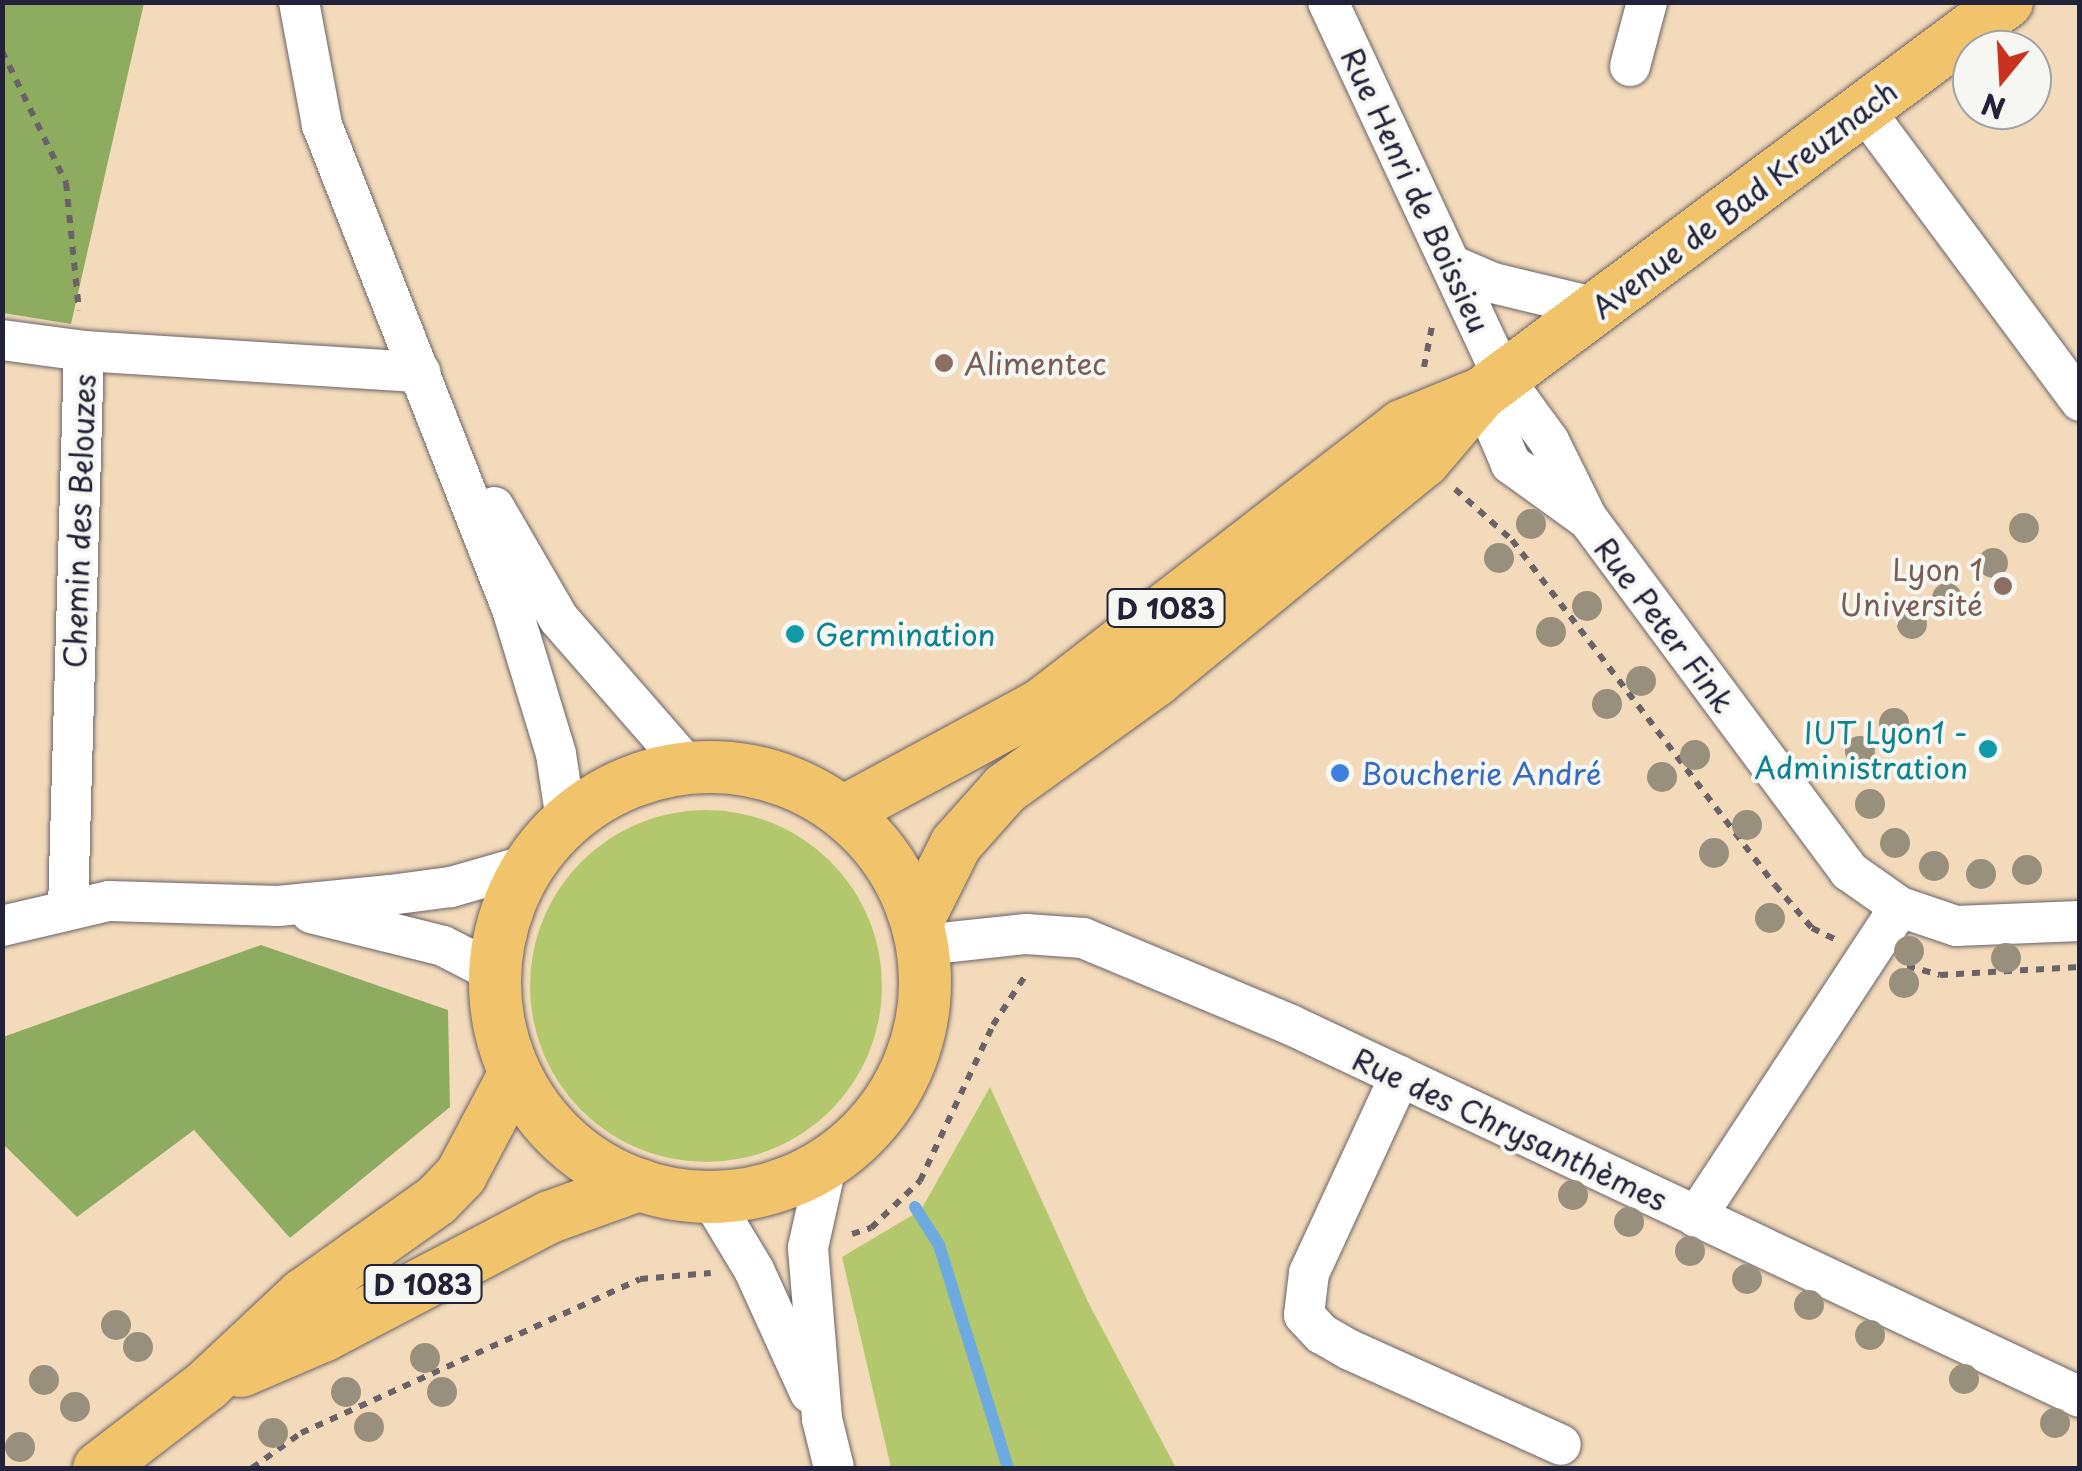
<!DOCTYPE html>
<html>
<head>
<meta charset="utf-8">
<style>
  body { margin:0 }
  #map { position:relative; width:2082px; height:1471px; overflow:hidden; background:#f2daba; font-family:"Playpen Sans",sans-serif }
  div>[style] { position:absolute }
  .green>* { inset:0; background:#b3c86d }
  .round { border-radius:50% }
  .forest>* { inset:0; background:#8eac60 }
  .stream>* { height:12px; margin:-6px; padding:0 6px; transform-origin:6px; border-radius:6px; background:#6daadf }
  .path>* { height:6px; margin-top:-3px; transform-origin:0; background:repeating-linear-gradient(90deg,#6b6267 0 8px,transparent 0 16px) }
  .roads { filter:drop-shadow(0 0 2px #6b6267) drop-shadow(0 0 2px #6b6267) }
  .minor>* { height:40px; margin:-20px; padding:0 20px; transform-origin:20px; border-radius:20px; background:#fff }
  .major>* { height:52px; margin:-26px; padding:0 26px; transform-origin:26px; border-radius:26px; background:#f1c36a }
  .major>.ring { margin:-26px; padding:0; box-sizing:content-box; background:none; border:52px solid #f1c36a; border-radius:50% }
  .trees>* { width:30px; height:30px; margin:-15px; border-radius:50%; background:#98907c }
  .dots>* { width:28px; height:28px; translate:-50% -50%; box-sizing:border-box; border:5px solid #f6f6f2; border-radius:50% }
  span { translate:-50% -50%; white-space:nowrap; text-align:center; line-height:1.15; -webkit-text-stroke:8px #f6f6f2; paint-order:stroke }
  .shield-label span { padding:2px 8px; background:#f6f6f2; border:2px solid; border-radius:8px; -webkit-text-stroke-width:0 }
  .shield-label { font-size:28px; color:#22223b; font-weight:700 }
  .street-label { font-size:30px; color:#22223b }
  .education-label { font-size:30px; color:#785e54 }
  .left { translate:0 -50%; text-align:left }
  .right { translate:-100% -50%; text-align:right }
  .culture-label { font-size:30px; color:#0d838f }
  .shop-label { font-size:30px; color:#366cbe }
  .frame { position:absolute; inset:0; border:5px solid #22223b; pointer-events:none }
  .north { position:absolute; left:1952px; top:30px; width:100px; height:100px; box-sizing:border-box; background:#f6f6f2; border:2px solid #a1a1a9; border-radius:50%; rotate:198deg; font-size:28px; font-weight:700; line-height:40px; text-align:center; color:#22223b }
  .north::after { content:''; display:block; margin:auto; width:35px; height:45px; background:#c8321e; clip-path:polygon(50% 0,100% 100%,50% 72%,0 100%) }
</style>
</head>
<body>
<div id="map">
  <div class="green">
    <i class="round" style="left:530px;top:810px;width:352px;height:352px"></i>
    <i style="clip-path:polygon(990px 1087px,1088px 1302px,1176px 1468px,891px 1468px,842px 1257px,921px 1210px)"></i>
  </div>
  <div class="forest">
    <i style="clip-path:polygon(2px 3px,144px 3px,71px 324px,3px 313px)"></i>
    <i style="clip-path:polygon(261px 945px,448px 1010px,450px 1107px,290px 1238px,194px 1130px,77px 1217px,3px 1144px,3px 1037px)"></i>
  </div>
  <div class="stream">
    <i style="left:915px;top:1207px;width:45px;rotate:57.7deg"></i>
    <i style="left:939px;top:1245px;width:233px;rotate:72.8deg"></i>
  </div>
  <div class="path">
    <i style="left:2px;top:51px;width:147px;rotate:64.1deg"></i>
    <i style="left:66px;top:183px;width:128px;rotate:84.2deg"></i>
    <i style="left:1424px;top:367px;width:47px;rotate:-78.9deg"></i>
    <i style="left:1455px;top:489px;width:76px;rotate:41.8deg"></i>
    <i style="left:1512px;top:540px;width:434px;rotate:52.7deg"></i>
    <i style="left:1775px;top:885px;width:57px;rotate:49.3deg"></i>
    <i style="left:1812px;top:928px;width:25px;rotate:26deg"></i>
    <i style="left:1907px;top:966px;width:34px;rotate:15deg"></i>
    <i style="left:1940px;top:975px;width:140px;rotate:-3.3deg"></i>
    <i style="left:852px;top:1234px;width:20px;rotate:-18deg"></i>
    <i style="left:871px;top:1228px;width:68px;rotate:-43.8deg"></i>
    <i style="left:920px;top:1181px;width:172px;rotate:-64.9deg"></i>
    <i style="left:993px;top:1025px;width:62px;rotate:-56.8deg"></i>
    <i style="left:252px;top:1468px;width:60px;rotate:-35.5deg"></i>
    <i style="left:301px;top:1433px;width:372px;rotate:-24.4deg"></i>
    <i style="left:640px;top:1279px;width:71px;rotate:-4.8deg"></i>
  </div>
  <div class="roads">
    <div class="minor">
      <i style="left:299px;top:2px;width:125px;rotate:79.4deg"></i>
      <i style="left:322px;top:125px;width:520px;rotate:68.57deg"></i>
      <i style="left:512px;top:609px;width:152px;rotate:73.1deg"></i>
      <i style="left:556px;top:754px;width:67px;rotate:81.4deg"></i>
      <i style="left:1328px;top:2px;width:415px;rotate:65deg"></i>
      <i style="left:1503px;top:378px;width:78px;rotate:53.9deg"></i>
      <i style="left:1549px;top:441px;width:86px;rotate:63.7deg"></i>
      <i style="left:1587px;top:518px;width:440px;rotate:53.4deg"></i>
      <i style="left:1849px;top:871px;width:62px;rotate:35.2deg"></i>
      <i style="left:1900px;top:907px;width:59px;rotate:18.7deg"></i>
      <i style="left:1956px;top:926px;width:124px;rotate:-2.3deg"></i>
      <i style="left:1630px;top:66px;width:66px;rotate:-75.1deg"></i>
      <i style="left:1865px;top:111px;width:361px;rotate:53.4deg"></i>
      <i style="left:1451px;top:265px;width:46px;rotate:23.2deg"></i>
      <i style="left:1493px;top:283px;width:107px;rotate:13.5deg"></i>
      <i style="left:2px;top:340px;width:83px;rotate:7.6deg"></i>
      <i style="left:1481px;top:394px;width:76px;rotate:66.8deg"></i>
      <i style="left:1511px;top:464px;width:89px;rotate:35.8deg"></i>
      <i style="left:494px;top:507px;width:129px;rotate:59.9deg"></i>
      <i style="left:559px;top:619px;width:196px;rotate:48.9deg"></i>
      <i style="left:68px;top:909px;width:558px;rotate:-88.36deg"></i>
      <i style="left:84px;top:351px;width:337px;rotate:3.6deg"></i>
      <i style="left:311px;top:913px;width:136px;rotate:14deg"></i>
      <i style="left:443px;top:946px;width:57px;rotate:27deg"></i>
      <i style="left:2px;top:926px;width:110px;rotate:-13.2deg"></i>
      <i style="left:109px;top:901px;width:169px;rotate:1.7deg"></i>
      <i style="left:278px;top:906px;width:113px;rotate:-5.6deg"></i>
      <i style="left:390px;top:895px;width:62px;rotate:-7.5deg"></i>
      <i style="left:451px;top:887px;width:80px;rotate:-15.9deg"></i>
      <i style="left:923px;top:945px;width:104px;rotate:-6.1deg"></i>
      <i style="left:1026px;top:934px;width:57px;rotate:4deg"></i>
      <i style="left:1083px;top:938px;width:225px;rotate:22.7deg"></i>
      <i style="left:1291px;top:1025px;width:872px;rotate:25.24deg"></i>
      <i style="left:1400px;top:1076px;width:217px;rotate:114.8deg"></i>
      <i style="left:1309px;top:1273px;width:42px;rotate:96.8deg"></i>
      <i style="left:1304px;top:1315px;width:26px;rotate:47deg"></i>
      <i style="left:1322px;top:1334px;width:32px;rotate:30deg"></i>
      <i style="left:1350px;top:1350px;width:231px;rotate:24.2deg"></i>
      <i style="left:827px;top:1162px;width:88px;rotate:102.5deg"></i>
      <i style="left:808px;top:1248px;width:172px;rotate:85.3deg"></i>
      <i style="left:822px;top:1419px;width:50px;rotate:76.2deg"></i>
      <i style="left:710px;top:1197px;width:85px;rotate:58.9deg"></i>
      <i style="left:754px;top:1270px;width:135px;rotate:65.5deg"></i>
      <i style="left:1696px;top:1217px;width:371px;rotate:-56.7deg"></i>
    </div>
    <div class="major">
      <i class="ring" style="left:495px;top:767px;width:378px;height:378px"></i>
      <i style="left:843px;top:812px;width:225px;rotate:-28.4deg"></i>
      <i style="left:1041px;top:705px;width:456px;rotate:-37.7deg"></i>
      <i style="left:1402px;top:426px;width:79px;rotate:-22.3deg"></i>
      <i style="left:917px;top:922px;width:87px;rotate:-63.4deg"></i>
      <i style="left:956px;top:844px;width:74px;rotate:-48.3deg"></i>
      <i style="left:1005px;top:789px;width:185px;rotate:-35.8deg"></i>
      <i style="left:1155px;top:681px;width:348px;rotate:-39.3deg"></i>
      <i style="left:1424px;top:461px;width:88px;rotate:-49.6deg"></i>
      <i style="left:1481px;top:394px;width:656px;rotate:-36.7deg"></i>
      <i style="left:241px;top:1371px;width:91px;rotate:-23.2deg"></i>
      <i style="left:325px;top:1335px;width:254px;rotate:-27.7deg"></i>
      <i style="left:550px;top:1217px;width:95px;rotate:-19.8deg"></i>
      <i style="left:99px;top:1468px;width:136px;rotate:-37.5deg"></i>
      <i style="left:207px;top:1385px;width:132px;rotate:-43.2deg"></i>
      <i style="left:303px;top:1295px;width:163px;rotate:-35.3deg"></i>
      <i style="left:436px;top:1201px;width:36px;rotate:-46deg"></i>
      <i style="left:461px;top:1175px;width:115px;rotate:-62.1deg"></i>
    </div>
  </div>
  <div class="trees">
    <i style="left:1531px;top:524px"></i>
    <i style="left:2024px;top:528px"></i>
    <i style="left:1499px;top:558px"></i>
    <i style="left:1993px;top:563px"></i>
    <i style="left:1947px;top:598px"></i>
    <i style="left:1587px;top:606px"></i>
    <i style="left:1912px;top:624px"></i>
    <i style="left:1551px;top:632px"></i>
    <i style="left:1641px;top:681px"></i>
    <i style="left:1607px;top:704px"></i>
    <i style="left:1894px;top:723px"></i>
    <i style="left:1860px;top:751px"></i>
    <i style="left:1695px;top:755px"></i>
    <i style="left:1662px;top:777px"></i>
    <i style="left:1870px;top:804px"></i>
    <i style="left:1747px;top:825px"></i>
    <i style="left:1895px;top:843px"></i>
    <i style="left:1714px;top:853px"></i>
    <i style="left:1934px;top:866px"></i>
    <i style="left:2027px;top:870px"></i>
    <i style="left:1981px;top:874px"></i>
    <i style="left:1770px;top:918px"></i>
    <i style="left:1909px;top:951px"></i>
    <i style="left:2006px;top:958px"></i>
    <i style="left:1904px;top:983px"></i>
    <i style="left:1573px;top:1195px"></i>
    <i style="left:1629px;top:1222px"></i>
    <i style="left:1690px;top:1251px"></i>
    <i style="left:1747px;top:1279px"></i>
    <i style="left:1809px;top:1305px"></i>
    <i style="left:116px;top:1325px"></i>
    <i style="left:1870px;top:1335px"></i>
    <i style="left:138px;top:1347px"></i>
    <i style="left:425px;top:1358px"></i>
    <i style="left:1964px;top:1379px"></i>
    <i style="left:44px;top:1380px"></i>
    <i style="left:346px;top:1392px"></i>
    <i style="left:442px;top:1392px"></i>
    <i style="left:75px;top:1407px"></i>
    <i style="left:2055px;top:1423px"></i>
    <i style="left:369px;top:1427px"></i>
    <i style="left:273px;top:1433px"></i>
    <i style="left:20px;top:1447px"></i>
  </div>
  <div class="dots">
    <i style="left:944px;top:363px;background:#8d6e63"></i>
    <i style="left:2003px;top:586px;background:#8d6e63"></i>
    <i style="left:795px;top:634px;background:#0f9aa8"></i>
    <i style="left:1988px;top:749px;background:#0f9aa8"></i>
    <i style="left:1340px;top:773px;background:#3f7fe0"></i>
  </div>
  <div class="shield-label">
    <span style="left:1166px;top:608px">D 1083</span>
    <span style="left:423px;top:1284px">D 1083</span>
  </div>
  <div class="street-label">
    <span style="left:1416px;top:190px;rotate:65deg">Rue Henri de Boissieu</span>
    <span style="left:1744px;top:199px;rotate:-37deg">Avenue de Bad Kreuznach</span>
    <span style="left:79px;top:521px;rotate:-88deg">Chemin des Belouzes</span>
    <span style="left:1665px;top:625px;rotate:53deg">Rue Peter Fink</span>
    <span style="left:1510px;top:1129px;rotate:25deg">Rue des Chrysanthèmes</span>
  </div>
  <div class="education-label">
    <span class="left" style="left:964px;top:363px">Alimentec</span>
    <span class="right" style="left:1983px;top:586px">Lyon 1<br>Université</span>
  </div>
  <div class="culture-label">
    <span class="left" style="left:815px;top:634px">Germination</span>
    <span class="right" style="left:1968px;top:749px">IUT Lyon1 -<br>Administration</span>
  </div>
  <div class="shop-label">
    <span class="left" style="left:1360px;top:773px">Boucherie André</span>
  </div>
  <div class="frame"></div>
  <div class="north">N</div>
</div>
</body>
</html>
